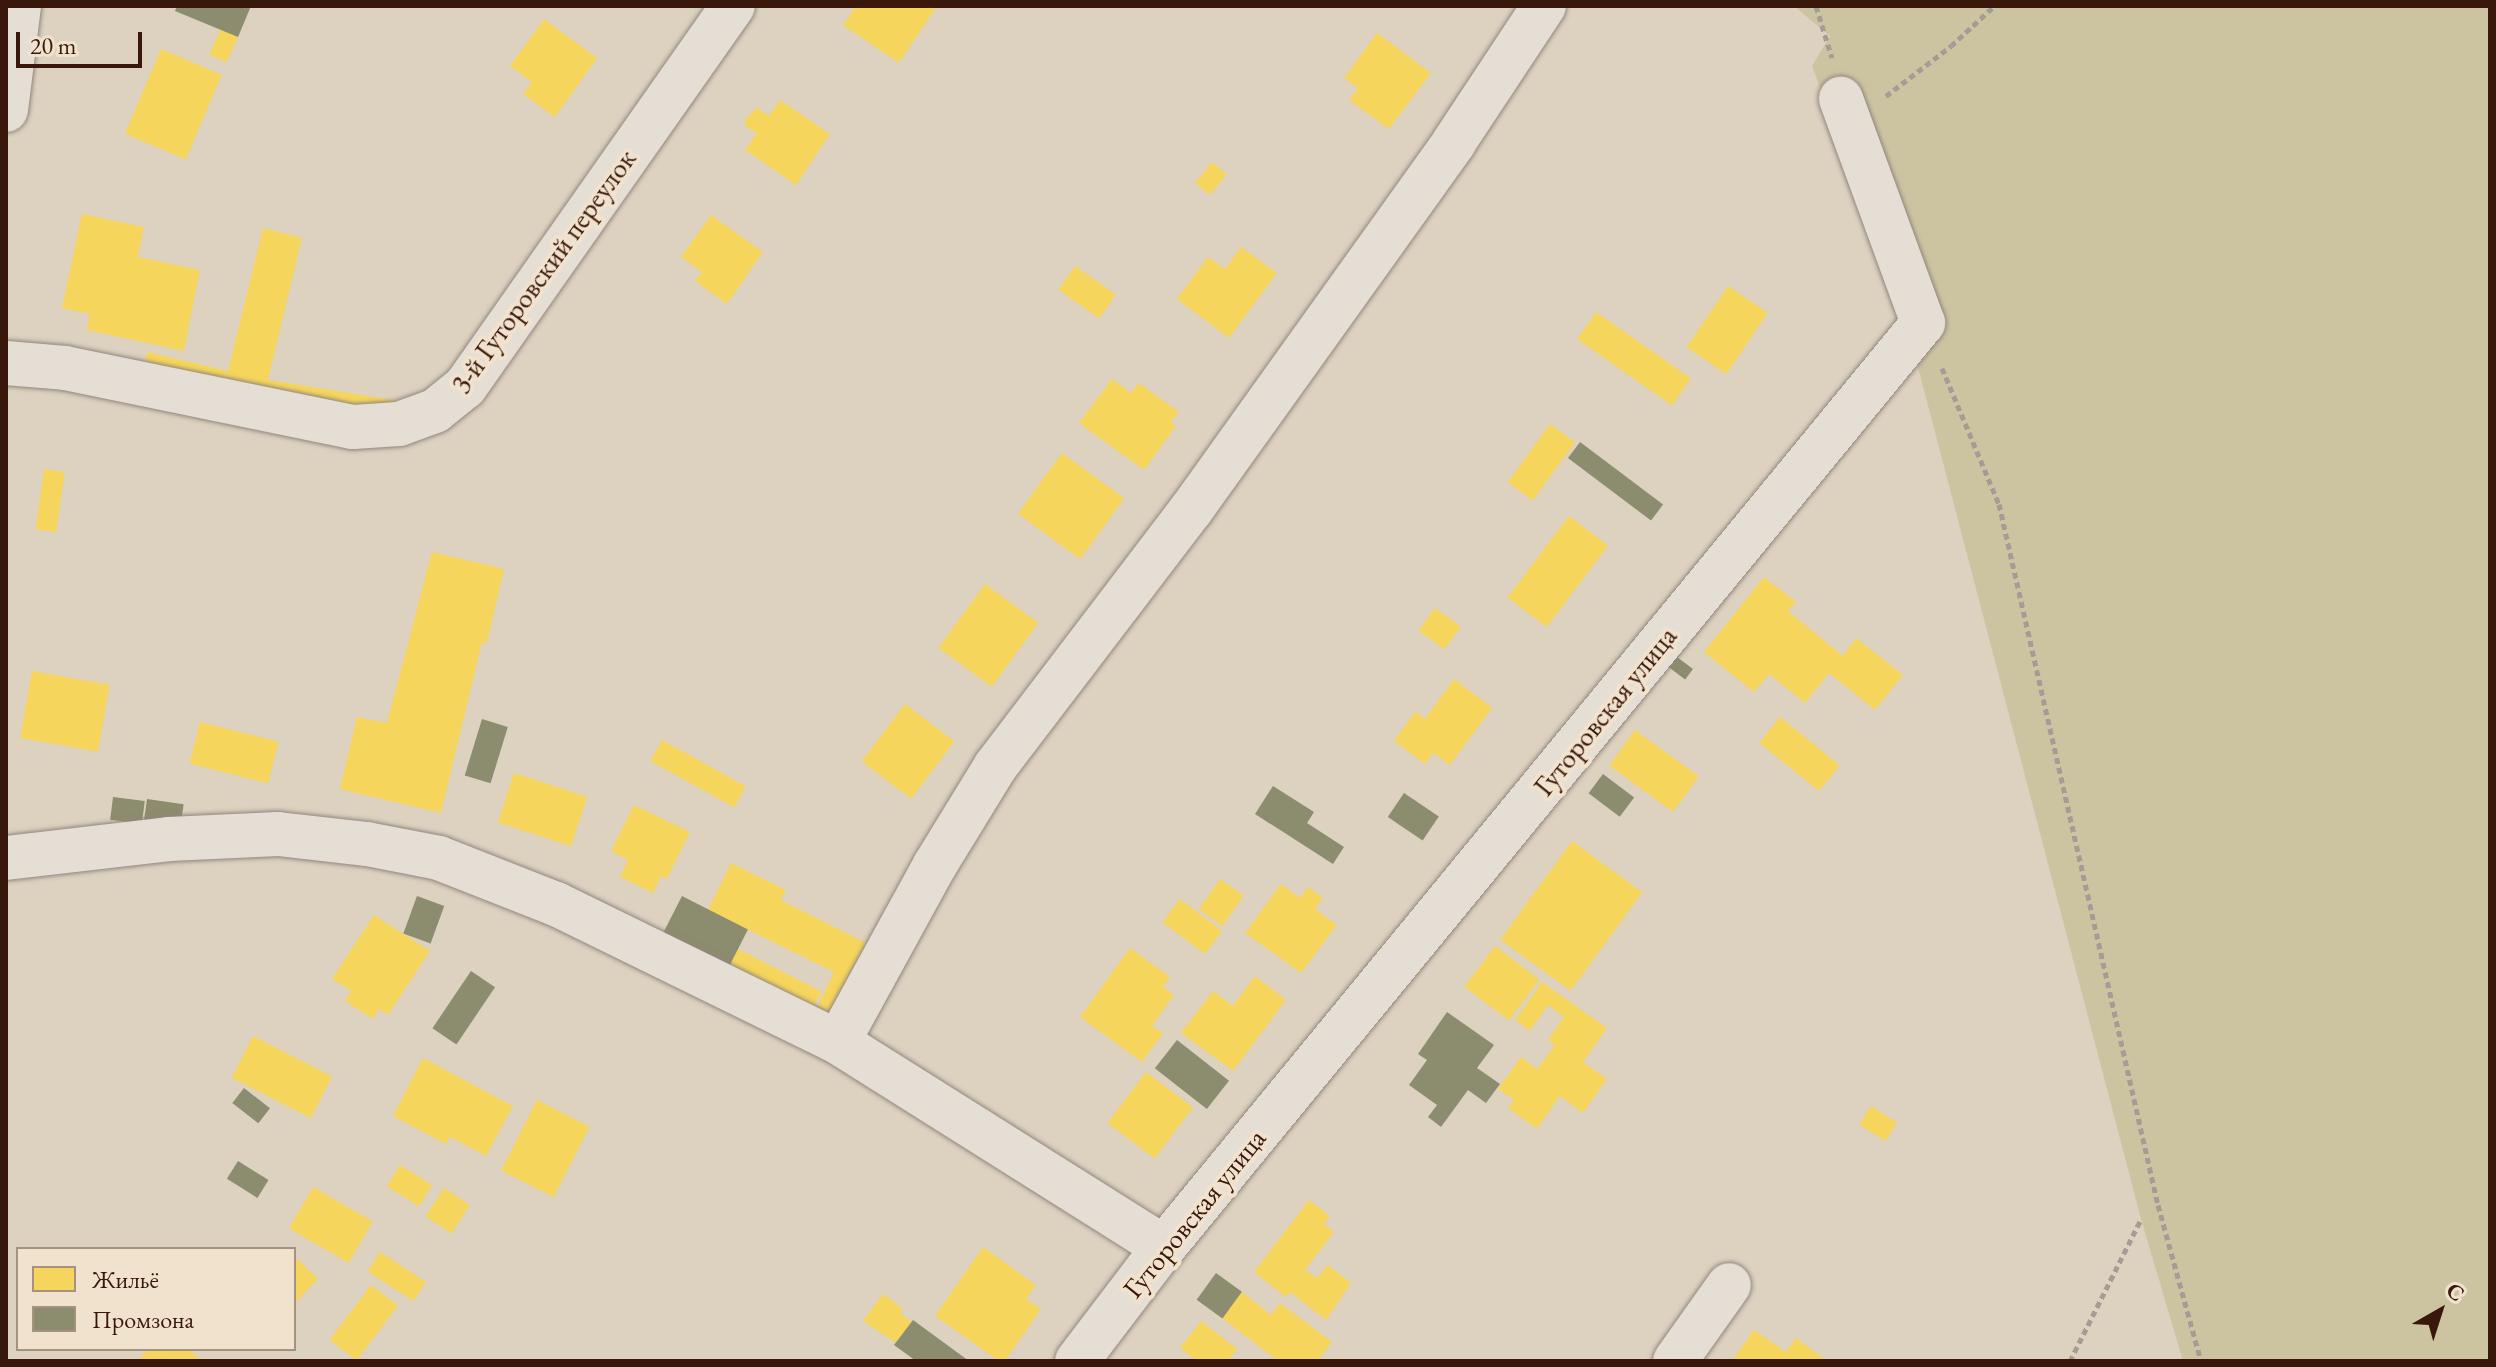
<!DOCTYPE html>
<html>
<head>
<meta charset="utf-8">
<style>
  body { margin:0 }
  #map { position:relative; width:2496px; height:1367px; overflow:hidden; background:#ddd1c0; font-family:"EB Garamond",serif }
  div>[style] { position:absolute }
  .green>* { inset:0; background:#ccc4a1 }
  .homes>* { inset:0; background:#f6d55c; transform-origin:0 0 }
  .industry>* { inset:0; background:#8c8c6e; transform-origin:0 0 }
  .path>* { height:5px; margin-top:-2.5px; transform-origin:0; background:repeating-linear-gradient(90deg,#a49c95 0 6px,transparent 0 10px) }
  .roads { filter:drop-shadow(0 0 2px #92877c) drop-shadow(0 0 2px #92877c) }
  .minor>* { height:44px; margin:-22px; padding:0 22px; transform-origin:22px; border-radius:22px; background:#e5ded5 }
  span { translate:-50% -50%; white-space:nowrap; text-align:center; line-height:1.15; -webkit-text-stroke:8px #f1e2ce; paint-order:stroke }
  .street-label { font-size:28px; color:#39170a }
  .frame { position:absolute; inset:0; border:8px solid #39170a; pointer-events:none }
  .legend { position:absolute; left:16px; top:1247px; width:280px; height:104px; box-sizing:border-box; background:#f1e2ce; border:2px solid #a79180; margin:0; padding:10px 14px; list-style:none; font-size:24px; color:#39170a }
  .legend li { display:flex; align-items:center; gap:16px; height:40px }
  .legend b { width:40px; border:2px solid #a79180 }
  .north { position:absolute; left:2400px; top:1271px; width:80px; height:80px; -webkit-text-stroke:6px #f1e2ce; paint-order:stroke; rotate:39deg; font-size:22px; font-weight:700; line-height:32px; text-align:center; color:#39170a }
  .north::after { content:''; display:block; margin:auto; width:28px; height:36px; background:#39170a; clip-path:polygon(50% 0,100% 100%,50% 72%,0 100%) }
  .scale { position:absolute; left:16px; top:32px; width:126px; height:36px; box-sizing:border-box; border:4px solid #39170a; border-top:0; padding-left:10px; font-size:24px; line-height:28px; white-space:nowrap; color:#39170a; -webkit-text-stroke:6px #f1e2ce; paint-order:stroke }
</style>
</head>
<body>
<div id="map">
  <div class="green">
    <i style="clip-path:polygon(1794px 6px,2490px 6px,2490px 1361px,2183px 1361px,2141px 1219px,1902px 306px,1812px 66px,1830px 36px)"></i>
  </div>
  <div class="homes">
    <i style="clip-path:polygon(856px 6px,937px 6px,899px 63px,843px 25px)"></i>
    <i style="clip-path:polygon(544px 19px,597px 58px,555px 117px,523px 94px,532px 82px,510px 66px)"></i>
    <i style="left:221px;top:29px;width:19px;height:28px;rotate:25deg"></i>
    <i style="clip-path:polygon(1377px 33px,1431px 73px,1389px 129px,1349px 100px,1358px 88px,1344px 78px)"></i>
    <i style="left:161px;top:49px;width:66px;height:92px;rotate:23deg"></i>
    <i style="clip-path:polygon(780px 100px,830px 134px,796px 185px,745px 150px,757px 133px,745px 126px,746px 118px,757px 108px,769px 116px)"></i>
    <i style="left:1212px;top:162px;width:19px;height:27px;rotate:39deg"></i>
    <i style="clip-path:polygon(82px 214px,144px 227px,138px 257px,200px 270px,184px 351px,87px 330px,90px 314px,62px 308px)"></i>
    <i style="clip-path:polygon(711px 215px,763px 252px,727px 304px,695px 281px,702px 272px,681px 257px)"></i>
    <i style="clip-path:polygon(263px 228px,302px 238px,268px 380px,412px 403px,408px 415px,277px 396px,145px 364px,147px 352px,228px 371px)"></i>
    <i style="clip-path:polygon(1241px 247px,1277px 273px,1229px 338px,1177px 299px,1208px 257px,1225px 269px)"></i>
    <i style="left:1075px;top:266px;width:50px;height:29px;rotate:35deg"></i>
    <i style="left:1728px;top:286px;width:48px;height:74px;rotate:34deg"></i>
    <i style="left:1596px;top:312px;width:116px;height:33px;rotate:35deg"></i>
    <i style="clip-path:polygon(1112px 379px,1131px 393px,1139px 383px,1179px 412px,1171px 422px,1176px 426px,1144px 470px,1079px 423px)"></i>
    <i style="left:1550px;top:424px;width:31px;height:72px;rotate:36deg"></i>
    <i style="left:1062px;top:453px;width:77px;height:75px;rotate:36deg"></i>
    <i style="left:44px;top:469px;width:21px;height:61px;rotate:8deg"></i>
    <i style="left:1569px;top:516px;width:49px;height:102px;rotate:37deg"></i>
    <i style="clip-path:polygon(432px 552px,504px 569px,487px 643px,482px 642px,441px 813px,340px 789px,357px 717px,387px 723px)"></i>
    <i style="clip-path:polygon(1764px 577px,1796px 602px,1788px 611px,1843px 656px,1856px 638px,1903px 675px,1875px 710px,1829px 673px,1805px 703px,1769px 674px,1754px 692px,1704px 652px)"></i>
    <i style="left:985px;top:584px;width:66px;height:79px;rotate:36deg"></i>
    <i style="left:1435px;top:608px;width:32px;height:28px;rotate:36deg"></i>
    <i style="left:32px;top:671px;width:79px;height:68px;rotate:10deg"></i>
    <i style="clip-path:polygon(1454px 679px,1492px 708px,1450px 765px,1433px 753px,1425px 764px,1394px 741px,1415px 712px,1425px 719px)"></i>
    <i style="left:905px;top:704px;width:62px;height:72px;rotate:37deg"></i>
    <i style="left:1780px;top:717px;width:77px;height:33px;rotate:39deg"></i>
    <i style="left:200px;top:722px;width:81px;height:43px;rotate:14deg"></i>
    <i style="left:1635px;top:730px;width:79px;height:44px;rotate:36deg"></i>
    <i style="left:662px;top:740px;width:96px;height:24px;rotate:29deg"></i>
    <i style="left:514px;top:773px;width:77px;height:52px;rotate:18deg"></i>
    <i style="clip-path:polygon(634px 805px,690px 832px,667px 879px,661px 876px,653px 893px,620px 877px,628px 860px,611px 851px)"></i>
    <i style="left:1572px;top:841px;width:87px;height:122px;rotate:36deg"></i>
    <i style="clip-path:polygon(731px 863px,786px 890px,781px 900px,866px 943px,829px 1019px,815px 1012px,834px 972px,708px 910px)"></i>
    <i style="left:1220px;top:879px;width:29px;height:37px;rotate:35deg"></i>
    <i style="clip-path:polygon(1281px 884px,1300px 898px,1308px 887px,1323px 898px,1315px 909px,1337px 925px,1301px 973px,1245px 933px)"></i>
    <i style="left:1180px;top:899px;width:53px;height:29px;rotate:37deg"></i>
    <i style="clip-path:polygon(374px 915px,430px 951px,388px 1015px,379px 1009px,373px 1019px,345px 1001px,351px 991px,332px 979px)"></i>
    <i style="left:1495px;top:946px;width:56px;height:51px;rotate:37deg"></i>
    <i style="clip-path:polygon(1130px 948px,1170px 977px,1163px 987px,1174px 995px,1152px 1026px,1163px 1033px,1142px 1062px,1080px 1017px)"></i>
    <i style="left:738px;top:949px;width:94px;height:22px;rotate:27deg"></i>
    <i style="clip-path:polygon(1255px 976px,1286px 1000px,1233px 1071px,1181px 1033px,1213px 991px,1233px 1006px)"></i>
    <i style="clip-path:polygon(1542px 982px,1607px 1028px,1583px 1062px,1607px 1079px,1583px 1113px,1560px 1096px,1537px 1129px,1508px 1108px,1514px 1100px,1498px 1089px,1521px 1057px,1537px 1069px,1555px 1045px,1548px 1040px,1564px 1017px,1548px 1005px,1530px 1031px,1515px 1020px)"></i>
    <i style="left:253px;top:1036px;width:89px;height:47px;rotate:27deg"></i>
    <i style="clip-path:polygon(423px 1058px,513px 1106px,486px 1156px,450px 1137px,446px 1144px,393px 1116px)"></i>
    <i style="left:1146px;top:1072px;width:59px;height:64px;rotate:37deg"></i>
    <i style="left:537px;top:1100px;width:59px;height:79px;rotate:27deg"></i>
    <i style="left:1871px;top:1106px;width:31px;height:22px;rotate:32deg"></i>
    <i style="left:400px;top:1165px;width:38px;height:25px;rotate:32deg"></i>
    <i style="left:313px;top:1187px;width:69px;height:48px;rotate:30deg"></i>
    <i style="left:444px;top:1188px;width:31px;height:34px;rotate:33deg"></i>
    <i style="clip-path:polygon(1309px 1200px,1330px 1216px,1324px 1224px,1334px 1232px,1305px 1270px,1317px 1278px,1328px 1265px,1351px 1283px,1326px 1320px,1290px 1292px,1286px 1297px,1254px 1272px)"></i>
    <i style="clip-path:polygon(983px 1247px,1036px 1285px,1026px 1299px,1041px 1309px,1005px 1361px,999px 1361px,935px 1316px)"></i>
    <i style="left:380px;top:1252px;width:55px;height:23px;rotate:33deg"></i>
    <i style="clip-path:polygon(294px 1256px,318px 1279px,294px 1304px)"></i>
    <i style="left:371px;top:1285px;width:34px;height:69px;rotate:37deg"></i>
    <i style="clip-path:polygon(1242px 1292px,1271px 1315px,1280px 1303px,1332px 1342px,1318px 1361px,1278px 1361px,1222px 1318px)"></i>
    <i style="clip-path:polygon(883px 1294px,903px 1309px,900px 1313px,912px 1322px,896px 1343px,863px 1321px)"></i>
    <i style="clip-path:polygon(1201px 1321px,1237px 1349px,1228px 1361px,1197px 1361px,1180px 1348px)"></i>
    <i style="clip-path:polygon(1754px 1330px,1786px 1352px,1796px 1338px,1827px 1361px,1732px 1361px)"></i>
    <i style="clip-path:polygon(148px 1349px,188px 1349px,203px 1361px,138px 1361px)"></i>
  </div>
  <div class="industry">
    <i style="clip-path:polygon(177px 6px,251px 6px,238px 37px,175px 11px)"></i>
    <i style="left:1580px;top:442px;width:104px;height:20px;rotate:37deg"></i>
    <i style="left:1673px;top:654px;width:25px;height:13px;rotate:37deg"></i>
    <i style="left:482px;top:719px;width:27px;height:59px;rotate:17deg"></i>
    <i style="left:1603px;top:774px;width:39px;height:24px;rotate:37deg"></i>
    <i style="clip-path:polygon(1273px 786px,1314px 812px,1307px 823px,1344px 847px,1333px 864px,1255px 814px)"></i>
    <i style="left:1404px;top:793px;width:42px;height:29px;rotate:34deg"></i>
    <i style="left:113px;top:797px;width:32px;height:23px;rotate:7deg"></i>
    <i style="left:147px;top:799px;width:37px;height:21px;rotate:8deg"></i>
    <i style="left:417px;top:896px;width:29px;height:40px;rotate:20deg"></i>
    <i style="left:682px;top:896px;width:74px;height:46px;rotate:27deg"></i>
    <i style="left:471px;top:971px;width:29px;height:69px;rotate:34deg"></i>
    <i style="clip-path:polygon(1447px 1012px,1494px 1045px,1477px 1068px,1500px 1084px,1486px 1103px,1468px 1090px,1441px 1127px,1428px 1117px,1437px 1105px,1409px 1085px,1427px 1060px,1418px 1054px)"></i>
    <i style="left:1177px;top:1040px;width:66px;height:36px;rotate:38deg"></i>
    <i style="left:244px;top:1088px;width:33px;height:19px;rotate:38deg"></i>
    <i style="left:238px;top:1161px;width:36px;height:21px;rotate:32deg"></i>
    <i style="left:1216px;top:1273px;width:32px;height:33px;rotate:36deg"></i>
    <i style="clip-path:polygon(913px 1320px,969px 1361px,916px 1361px,894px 1345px)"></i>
  </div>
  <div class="path">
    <i style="left:1816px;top:6px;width:54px;rotate:72.9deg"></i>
    <i style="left:1886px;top:96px;width:82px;rotate:-37.6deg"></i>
    <i style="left:1951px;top:46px;width:59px;rotate:-42.9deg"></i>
    <i style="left:1942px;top:368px;width:147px;rotate:67.3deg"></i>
    <i style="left:1999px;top:504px;width:719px;rotate:77.22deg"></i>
    <i style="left:2158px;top:1205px;width:162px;rotate:74.6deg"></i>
    <i style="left:2070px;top:1361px;width:159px;rotate:-63.4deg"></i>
  </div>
  <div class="roads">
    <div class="minor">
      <i style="left:6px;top:110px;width:105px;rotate:-82.9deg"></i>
      <i style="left:6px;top:363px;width:59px;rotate:4.8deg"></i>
      <i style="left:65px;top:368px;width:294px;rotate:11.6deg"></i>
      <i style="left:353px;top:427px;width:46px;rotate:-3.7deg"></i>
      <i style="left:399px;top:424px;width:38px;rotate:-20deg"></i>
      <i style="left:435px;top:411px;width:38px;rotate:-39deg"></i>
      <i style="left:465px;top:387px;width:466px;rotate:-54.9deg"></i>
      <i style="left:6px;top:858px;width:164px;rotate:-6.6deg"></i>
      <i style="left:169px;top:839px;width:109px;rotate:-2.6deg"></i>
      <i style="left:278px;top:834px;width:90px;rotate:6.4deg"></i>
      <i style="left:367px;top:844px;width:73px;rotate:11deg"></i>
      <i style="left:439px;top:858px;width:126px;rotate:21.5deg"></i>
      <i style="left:556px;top:904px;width:314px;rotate:26.1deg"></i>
      <i style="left:838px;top:1042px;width:385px;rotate:32.2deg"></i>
      <i style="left:838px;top:1042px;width:202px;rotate:-61.3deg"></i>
      <i style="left:935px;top:865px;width:115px;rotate:-58.5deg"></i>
      <i style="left:995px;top:767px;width:323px;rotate:-52.7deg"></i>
      <i style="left:1191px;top:510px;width:452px;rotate:-54.4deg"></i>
      <i style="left:1454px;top:142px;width:163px;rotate:-56.5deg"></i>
      <i style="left:1077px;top:1361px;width:143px;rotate:-52.7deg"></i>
      <i style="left:1164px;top:1247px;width:1196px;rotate:-50.6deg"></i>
      <i style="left:1923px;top:323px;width:239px;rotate:-110.1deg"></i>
      <i style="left:1675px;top:1361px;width:93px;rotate:-54.6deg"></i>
    </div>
  </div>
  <div class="street-label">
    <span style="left:543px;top:271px;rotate:-54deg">3-й Гуторовский переулок</span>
    <span style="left:1605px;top:711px;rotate:-51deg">Гуторовская улица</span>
    <span style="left:1194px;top:1213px;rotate:-51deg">Гуторовская улица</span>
  </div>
  <div class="frame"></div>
  <ul class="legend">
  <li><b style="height:22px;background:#f6d55c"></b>Жильё</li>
  <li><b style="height:22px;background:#8c8c6e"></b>Промзона</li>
  </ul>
  <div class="north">С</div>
  <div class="scale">20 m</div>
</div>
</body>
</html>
